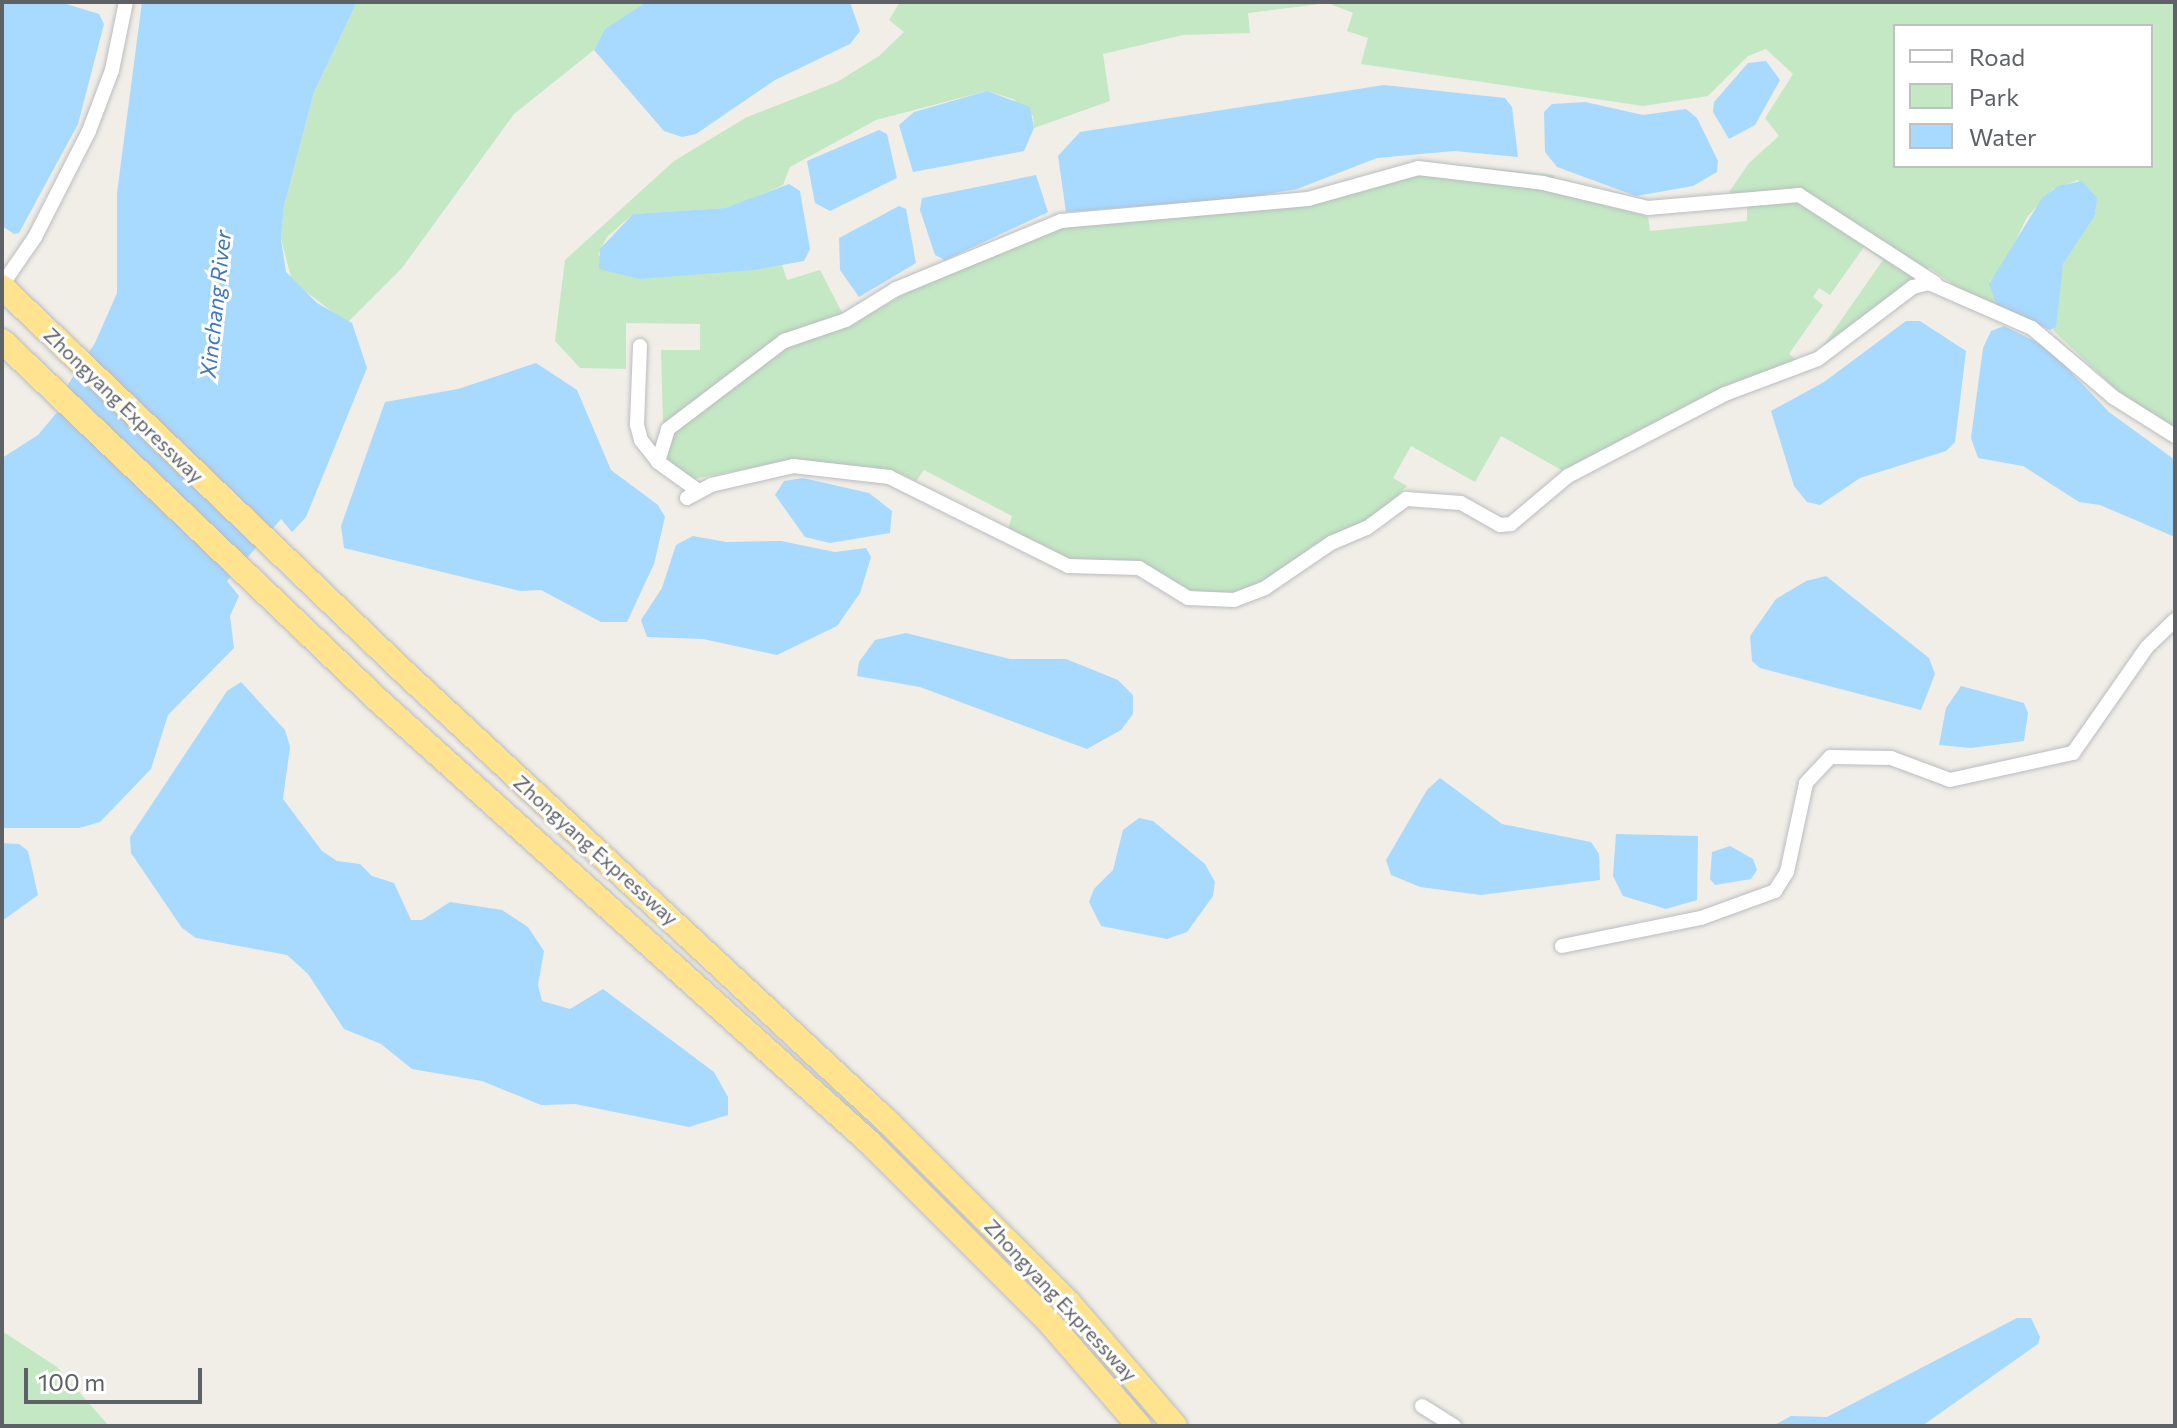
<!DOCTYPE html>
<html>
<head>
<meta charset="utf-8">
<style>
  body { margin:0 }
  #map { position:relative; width:2177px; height:1428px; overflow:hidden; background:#f1eee7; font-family:Commissioner,sans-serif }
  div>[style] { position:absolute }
  .green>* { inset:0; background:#c3e8c3 }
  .water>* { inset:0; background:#a8d9ff }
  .roads { filter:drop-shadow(0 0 2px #b9bcc0) drop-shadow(0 0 2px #b9bcc0) }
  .minor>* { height:14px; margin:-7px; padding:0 7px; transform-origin:7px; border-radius:7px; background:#fff }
  .motorway>* { height:24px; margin:-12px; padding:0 12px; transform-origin:12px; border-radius:12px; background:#ffe38f }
  span { translate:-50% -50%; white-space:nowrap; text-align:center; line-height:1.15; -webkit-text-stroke:6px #fff; paint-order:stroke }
  .street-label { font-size:20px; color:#5e6267 }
  .water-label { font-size:22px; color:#4078b6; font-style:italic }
  .frame { position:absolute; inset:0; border:4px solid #5e6267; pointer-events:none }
  .legend { position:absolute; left:1893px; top:24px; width:260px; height:144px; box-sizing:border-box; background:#fff; border:2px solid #bfc0c2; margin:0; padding:10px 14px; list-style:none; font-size:24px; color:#5e6267 }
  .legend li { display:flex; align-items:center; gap:16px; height:40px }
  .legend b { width:40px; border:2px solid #bfc0c2 }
  .scale { position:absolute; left:24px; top:1368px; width:178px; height:36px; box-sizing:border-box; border:4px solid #5e6267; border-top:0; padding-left:10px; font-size:24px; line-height:28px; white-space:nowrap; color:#5e6267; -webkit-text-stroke:6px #fff; paint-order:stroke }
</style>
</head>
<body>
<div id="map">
  <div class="green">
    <i style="clip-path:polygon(357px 2px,646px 2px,605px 29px,594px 50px,514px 114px,402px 268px,347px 323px,292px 281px,281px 239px,284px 206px,314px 92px)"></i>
    <i style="clip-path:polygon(evenodd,900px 2px,2175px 2px,2175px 428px,2128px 401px,2053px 330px,2063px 264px,2096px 211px,2078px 180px,2053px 189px,2027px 217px,2004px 265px,1990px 281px,1997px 306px,1962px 291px,1930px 268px,1816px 356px,1883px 260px,1864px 247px,1830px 295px,1819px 288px,1813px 297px,1823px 305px,1789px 354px,1798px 361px,1713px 392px,1565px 472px,1501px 436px,1475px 482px,1411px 446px,1393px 478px,1407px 486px,1368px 524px,1239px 593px,1196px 594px,1145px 565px,1067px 559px,1007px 532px,1012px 516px,924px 470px,916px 481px,902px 474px,798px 459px,693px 479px,664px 460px,661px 350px,700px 350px,700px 324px,626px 323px,626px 369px,580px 368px,555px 341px,565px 260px,674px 161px,747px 117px,837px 82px,879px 56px,904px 32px,889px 20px,900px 2px,1328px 3px,1353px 13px,1347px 31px,1368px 38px,1361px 64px,1643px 106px,1708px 96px,1748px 56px,1766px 49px,1793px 74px,1765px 118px,1779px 136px,1749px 163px,1729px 192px,1747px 206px,1747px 221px,1650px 231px,1648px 217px,1557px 190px,1554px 175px,1418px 161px,1306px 196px,1062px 227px,931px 279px,849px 326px,820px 270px,787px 280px,782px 265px,639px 279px,598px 255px,607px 237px,633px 214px,725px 208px,751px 199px,783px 185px,790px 167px,876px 120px,987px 91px,1013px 99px,1033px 116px,1034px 128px,1110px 101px,1103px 54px,1183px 35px,1250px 33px,1248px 13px,1328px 3px,900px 2px,1895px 26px,2151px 26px,2151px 166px,1895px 166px,1895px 26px)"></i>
    <i style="clip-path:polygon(2px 1331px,57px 1367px,109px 1426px,2px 1426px)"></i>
  </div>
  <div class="water">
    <i style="clip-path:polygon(2px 2px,60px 2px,99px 14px,104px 24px,78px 124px,19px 233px,14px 234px,2px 226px)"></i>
    <i style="clip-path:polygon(142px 2px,357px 2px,314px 92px,284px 206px,281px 239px,286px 272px,317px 303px,352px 323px,367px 368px,306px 517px,292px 532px,281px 519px,227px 581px,239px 596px,230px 616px,234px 648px,168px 715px,151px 769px,100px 822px,79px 828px,2px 828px,2px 458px,38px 435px,59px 410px,65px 389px,95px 343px,117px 293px,117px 193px)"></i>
    <i style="clip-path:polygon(646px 2px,850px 2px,860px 31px,850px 44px,775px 80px,696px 134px,682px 137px,664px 131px,594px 50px,605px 29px)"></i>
    <i style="clip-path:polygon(1766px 61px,1780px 80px,1755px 125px,1729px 139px,1713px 112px,1714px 102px,1748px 63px)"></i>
    <i style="clip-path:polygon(1384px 85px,1505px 98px,1512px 107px,1518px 157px,1454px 151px,1377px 158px,1297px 189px,1244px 198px,1066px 212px,1058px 156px,1080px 132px)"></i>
    <i style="clip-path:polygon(987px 91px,1030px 107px,1034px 128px,1024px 151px,913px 172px,899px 125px,914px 112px)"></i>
    <i style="clip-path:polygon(1585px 102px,1643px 115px,1686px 109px,1697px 118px,1718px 161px,1717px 172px,1693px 186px,1636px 196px,1557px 167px,1545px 152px,1544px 112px,1552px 104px)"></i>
    <i style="clip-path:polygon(879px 130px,887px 134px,897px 178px,830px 211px,815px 203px,807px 161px)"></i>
    <i style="clip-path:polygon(1036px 175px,1048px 212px,945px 260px,935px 255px,920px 210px,922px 198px)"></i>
    <i style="clip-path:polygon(2082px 181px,2097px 198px,2095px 215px,2063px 264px,2056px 327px,2050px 330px,1997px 306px,1989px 284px,2042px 198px,2058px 186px)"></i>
    <i style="clip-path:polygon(789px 184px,800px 191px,810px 249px,804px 261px,754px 270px,639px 279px,599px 269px,600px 249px,633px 214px,725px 208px)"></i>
    <i style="clip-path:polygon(899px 206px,906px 209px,916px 263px,859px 297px,840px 270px,839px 238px)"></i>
    <i style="clip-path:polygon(1906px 321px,1920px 321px,1966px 351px,1955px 442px,1946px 451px,1860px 478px,1820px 505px,1807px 502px,1794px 486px,1771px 411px,1824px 382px)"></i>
    <i style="clip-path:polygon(2004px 326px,2047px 347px,2109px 412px,2175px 460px,2175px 537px,2100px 505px,2079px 502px,2023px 466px,1978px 458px,1971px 438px,1983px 348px,1991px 331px)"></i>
    <i style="clip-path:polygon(536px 363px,577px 390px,611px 470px,658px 505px,665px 517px,654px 564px,627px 622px,601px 622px,541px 590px,520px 591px,344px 548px,341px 526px,385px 402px,458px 389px)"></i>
    <i style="clip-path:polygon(803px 478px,869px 493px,892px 511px,890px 533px,830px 543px,805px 537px,775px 495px,784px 481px)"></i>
    <i style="clip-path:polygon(693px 536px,726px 542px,781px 541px,835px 552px,866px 548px,871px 557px,860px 593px,837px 626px,777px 655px,703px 639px,647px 637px,641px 620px,662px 588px,676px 545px)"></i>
    <i style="clip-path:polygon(1826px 576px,1929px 658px,1935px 674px,1921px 710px,1760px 668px,1752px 661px,1750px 636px,1776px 599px,1806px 581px)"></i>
    <i style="clip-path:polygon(906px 633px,1010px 659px,1066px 659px,1118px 680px,1133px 695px,1133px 714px,1121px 730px,1087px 749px,920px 687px,857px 676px,859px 662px,875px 640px)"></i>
    <i style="clip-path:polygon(241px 682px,285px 730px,290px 747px,283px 799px,322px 851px,337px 861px,360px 864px,372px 876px,394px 883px,411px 920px,422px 920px,450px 902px,502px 910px,528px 927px,544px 951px,538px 985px,542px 1001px,570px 1009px,603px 989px,714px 1072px,728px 1097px,728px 1115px,689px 1127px,575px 1104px,541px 1105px,482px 1081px,412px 1069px,381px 1044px,344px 1029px,308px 974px,287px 955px,196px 938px,182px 928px,131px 853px,130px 837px,227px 691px)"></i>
    <i style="clip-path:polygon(1961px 686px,2024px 703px,2028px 713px,2024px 741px,1971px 748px,1939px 745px,1946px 708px)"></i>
    <i style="clip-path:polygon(1440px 778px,1502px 824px,1591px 842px,1599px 854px,1600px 880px,1481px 895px,1420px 887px,1391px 875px,1386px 860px,1427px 790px)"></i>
    <i style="clip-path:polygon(1139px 818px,1153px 821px,1205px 864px,1215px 882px,1213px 896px,1187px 932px,1167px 939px,1101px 926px,1089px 902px,1094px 889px,1113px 870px,1123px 830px)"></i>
    <i style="clip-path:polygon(1616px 834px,1698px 836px,1697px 900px,1666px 909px,1623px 896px,1613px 876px)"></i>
    <i style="clip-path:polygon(2px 843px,19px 844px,28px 851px,38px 895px,2px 921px)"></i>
    <i style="clip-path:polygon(1730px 846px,1753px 859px,1757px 870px,1751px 879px,1715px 885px,1710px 879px,1712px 852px)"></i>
    <i style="clip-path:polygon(2017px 1318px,2031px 1318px,2040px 1337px,2038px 1344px,1922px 1426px,1773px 1426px,1791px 1416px,1827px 1417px)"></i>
  </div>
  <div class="roads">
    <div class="minor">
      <i style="left:2px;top:285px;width:58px;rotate:-55.5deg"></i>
      <i style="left:35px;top:237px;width:119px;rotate:-63deg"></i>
      <i style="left:89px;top:131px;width:65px;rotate:-69.3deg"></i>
      <i style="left:112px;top:70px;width:69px;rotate:-78.4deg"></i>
      <i style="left:640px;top:346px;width:79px;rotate:92.2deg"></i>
      <i style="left:637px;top:425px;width:16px;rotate:75deg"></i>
      <i style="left:641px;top:440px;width:28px;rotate:52deg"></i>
      <i style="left:658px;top:462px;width:48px;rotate:35.7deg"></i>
      <i style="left:658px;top:462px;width:34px;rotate:-73deg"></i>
      <i style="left:668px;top:429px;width:146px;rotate:-37.2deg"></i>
      <i style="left:784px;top:341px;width:65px;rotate:-18.7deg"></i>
      <i style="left:846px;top:320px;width:59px;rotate:-31.8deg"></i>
      <i style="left:896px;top:289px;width:178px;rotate:-22.4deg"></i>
      <i style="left:1061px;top:221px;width:248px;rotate:-5.1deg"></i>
      <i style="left:1308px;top:199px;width:114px;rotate:-15.7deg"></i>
      <i style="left:1418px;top:168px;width:126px;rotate:6.8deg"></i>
      <i style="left:1543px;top:183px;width:108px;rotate:13.4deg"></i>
      <i style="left:1648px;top:208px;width:152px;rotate:-4.9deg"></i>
      <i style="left:1799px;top:195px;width:162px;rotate:32.9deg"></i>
      <i style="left:687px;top:498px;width:27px;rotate:-28deg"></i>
      <i style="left:711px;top:485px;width:84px;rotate:-13deg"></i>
      <i style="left:793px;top:466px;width:97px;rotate:6.5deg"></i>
      <i style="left:889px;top:477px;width:200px;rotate:26.4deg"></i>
      <i style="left:1068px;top:566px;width:71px;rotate:1.6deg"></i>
      <i style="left:1139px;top:568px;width:57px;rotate:31.5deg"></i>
      <i style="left:1188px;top:598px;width:46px;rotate:2.5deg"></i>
      <i style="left:1234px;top:600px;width:33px;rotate:-21deg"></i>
      <i style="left:1265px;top:588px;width:80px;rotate:-34.3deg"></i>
      <i style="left:1331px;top:543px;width:39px;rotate:-23deg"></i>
      <i style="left:1367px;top:528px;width:49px;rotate:-36.6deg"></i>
      <i style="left:1406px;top:499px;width:55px;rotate:4.2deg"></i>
      <i style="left:1461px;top:503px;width:45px;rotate:29.4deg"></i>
      <i style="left:1500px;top:525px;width:11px;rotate:-5deg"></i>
      <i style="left:1511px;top:524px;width:75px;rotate:-40.1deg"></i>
      <i style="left:1568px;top:476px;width:177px;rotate:-27.6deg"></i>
      <i style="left:1725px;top:394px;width:99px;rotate:-20.6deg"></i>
      <i style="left:1818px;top:359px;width:119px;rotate:-37.2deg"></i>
      <i style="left:1913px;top:287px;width:16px;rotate:-14deg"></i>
      <i style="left:1929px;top:283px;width:112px;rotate:23.6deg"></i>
      <i style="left:2032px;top:328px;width:106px;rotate:40.4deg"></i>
      <i style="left:2113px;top:397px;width:73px;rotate:32.2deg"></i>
      <i style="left:1562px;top:946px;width:142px;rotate:-11.4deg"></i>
      <i style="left:1701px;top:918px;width:79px;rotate:-20deg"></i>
      <i style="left:1775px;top:891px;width:22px;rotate:-58deg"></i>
      <i style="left:1787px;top:872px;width:91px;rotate:-77.9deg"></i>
      <i style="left:1806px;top:783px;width:35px;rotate:-47deg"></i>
      <i style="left:1830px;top:757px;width:61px;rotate:0.9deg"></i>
      <i style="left:1891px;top:758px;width:63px;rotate:20.4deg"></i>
      <i style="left:1950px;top:780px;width:126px;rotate:-12.4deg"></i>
      <i style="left:2073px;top:753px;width:129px;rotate:-55.1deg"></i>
      <i style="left:2147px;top:647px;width:39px;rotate:-44deg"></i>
      <i style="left:1422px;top:1406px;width:38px;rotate:32deg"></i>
    </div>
    <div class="motorway">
      <i style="left:2px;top:287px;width:557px;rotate:43.76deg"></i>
      <i style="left:404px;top:672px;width:661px;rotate:42.92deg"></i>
      <i style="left:888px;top:1122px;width:256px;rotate:45deg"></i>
      <i style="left:1069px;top:1303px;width:162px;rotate:49.2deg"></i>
      <i style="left:2px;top:341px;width:520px;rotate:43.68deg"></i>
      <i style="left:378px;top:700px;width:661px;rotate:41.99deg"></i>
      <i style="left:869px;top:1142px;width:255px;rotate:45deg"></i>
      <i style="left:1049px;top:1322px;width:138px;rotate:49.1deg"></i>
    </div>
  </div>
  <div class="street-label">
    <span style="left:124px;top:405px;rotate:44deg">Zhongyang Expressway</span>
    <span style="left:596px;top:850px;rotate:42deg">Zhongyang Expressway</span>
    <span style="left:1061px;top:1300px;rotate:47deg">Zhongyang Expressway</span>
  </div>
  <div class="water-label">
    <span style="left:215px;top:304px;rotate:-84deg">Xinchang River</span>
  </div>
  <div class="frame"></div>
  <ul class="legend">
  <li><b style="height:10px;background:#fff"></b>Road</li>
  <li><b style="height:22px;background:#c3e8c3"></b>Park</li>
  <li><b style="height:22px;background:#a8d9ff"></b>Water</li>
  </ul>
  <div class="scale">100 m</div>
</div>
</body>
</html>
